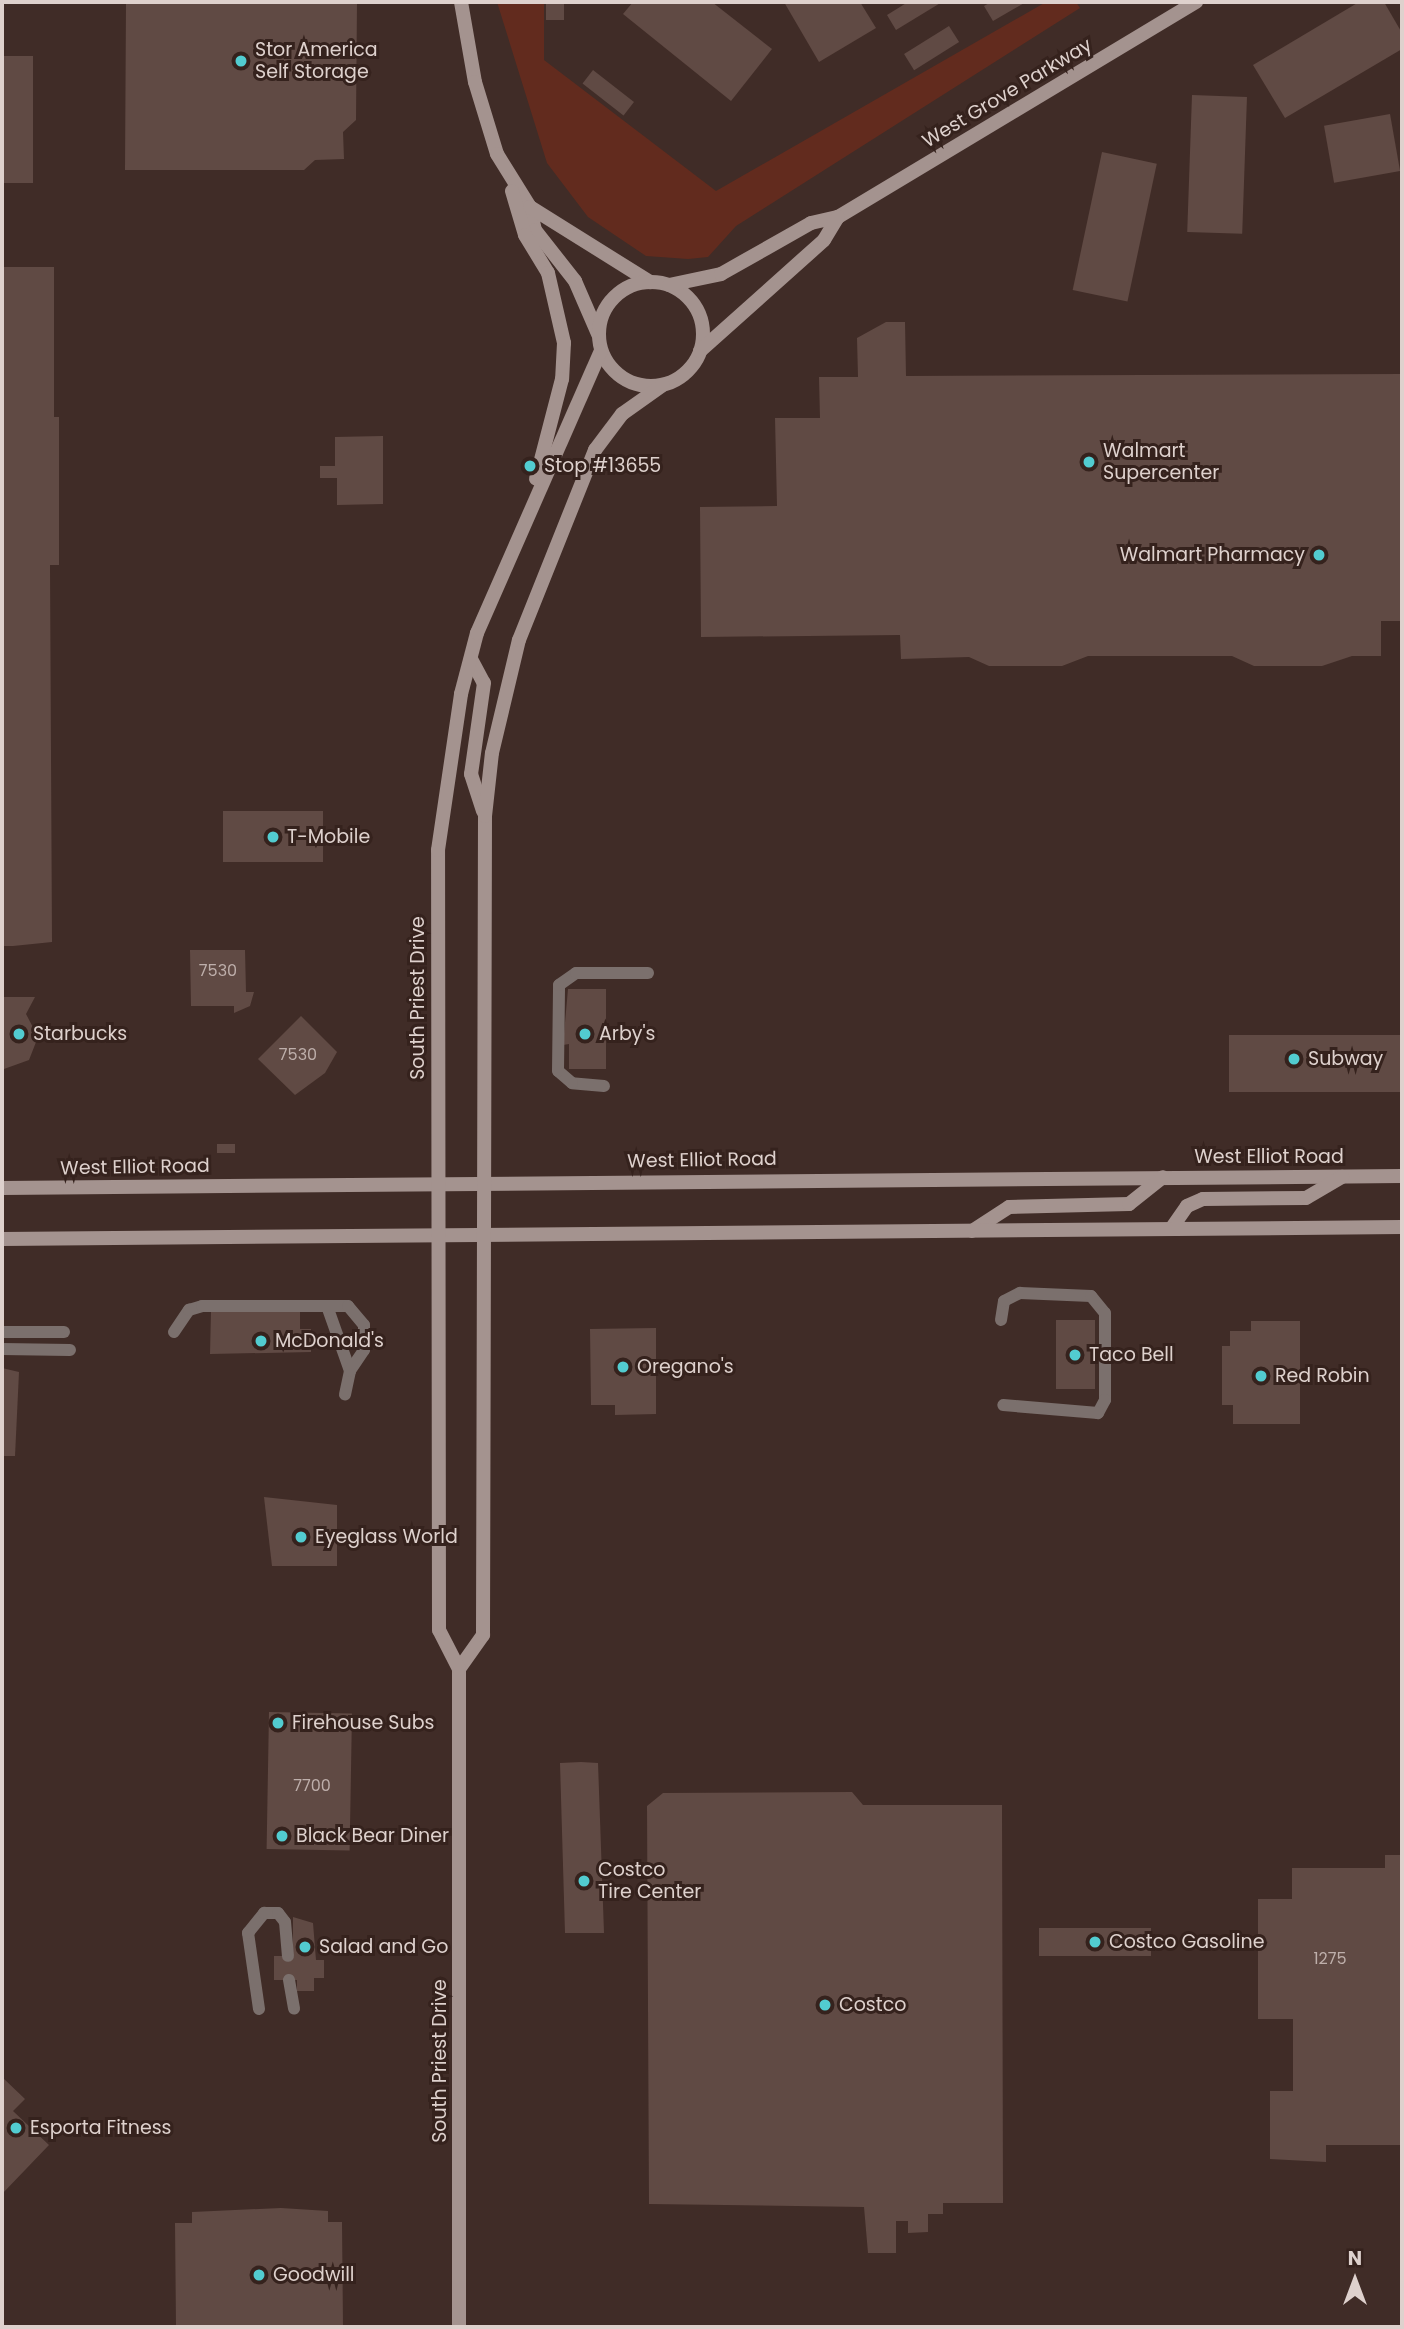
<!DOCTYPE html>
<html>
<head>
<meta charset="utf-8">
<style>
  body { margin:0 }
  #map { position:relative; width:1404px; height:2329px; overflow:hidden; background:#402c27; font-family:Poppins,sans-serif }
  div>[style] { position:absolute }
  .green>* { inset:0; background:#622b1e }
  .building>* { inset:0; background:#604a44; transform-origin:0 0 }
  .lane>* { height:12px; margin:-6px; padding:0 6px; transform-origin:6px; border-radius:6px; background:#7b706d }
  .secondary>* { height:14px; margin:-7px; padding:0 7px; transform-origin:7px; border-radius:7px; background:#a4938f }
  .secondary>.ring { margin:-7px; padding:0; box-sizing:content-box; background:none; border:14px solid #a4938f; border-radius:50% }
  .dots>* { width:19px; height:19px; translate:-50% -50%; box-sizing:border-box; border:4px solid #35221d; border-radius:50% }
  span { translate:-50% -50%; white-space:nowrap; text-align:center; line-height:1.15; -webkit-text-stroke:6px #35221d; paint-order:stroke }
  .number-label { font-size:16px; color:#beafab }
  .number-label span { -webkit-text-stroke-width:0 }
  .poi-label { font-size:19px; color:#ded1cd }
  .left { translate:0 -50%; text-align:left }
  .right { translate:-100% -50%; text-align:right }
  .street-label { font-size:19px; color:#ded1cd }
  .frame { position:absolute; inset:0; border:4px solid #ded1cd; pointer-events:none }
  .north { position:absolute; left:1320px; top:2245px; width:70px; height:70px; -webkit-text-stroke:5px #35221d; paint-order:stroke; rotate:0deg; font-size:19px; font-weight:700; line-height:28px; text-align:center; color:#ded1cd }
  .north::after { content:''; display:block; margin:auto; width:24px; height:32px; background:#ded1cd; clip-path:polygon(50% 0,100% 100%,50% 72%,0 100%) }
</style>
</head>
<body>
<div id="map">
  <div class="green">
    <i style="clip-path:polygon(497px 2px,544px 2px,544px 60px,716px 191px,1046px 2px,1076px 2px,1080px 8px,736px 226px,708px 257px,688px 259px,646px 256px,588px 217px,547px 163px)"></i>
  </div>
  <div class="building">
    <i style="clip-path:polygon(126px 2px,357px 2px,356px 120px,343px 132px,344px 159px,315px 160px,304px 170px,125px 170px)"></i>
    <i style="left:546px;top:2px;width:18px;height:18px"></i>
    <i style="clip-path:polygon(633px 2px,712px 2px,772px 49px,731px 101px,623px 14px)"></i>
    <i style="clip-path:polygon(784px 2px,860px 2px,876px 28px,819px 62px)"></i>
    <i style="clip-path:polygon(908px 2px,942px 2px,896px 30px,887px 15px)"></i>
    <i style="clip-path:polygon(991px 2px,1026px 2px,993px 21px,984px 6px)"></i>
    <i style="clip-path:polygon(1359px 2px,1384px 2px,1402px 33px,1402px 49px,1285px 118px,1253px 65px)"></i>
    <i style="left:949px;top:26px;width:19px;height:53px;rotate:58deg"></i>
    <i style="left:2px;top:56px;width:31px;height:127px"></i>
    <i style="left:593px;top:70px;width:52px;height:17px;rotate:38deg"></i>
    <i style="left:1192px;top:95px;width:55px;height:137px;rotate:2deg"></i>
    <i style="left:1390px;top:114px;width:58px;height:67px;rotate:80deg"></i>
    <i style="left:1102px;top:152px;width:56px;height:141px;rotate:12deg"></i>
    <i style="clip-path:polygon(2px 267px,54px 267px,54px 417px,59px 417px,59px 565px,50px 565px,52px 942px,13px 946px,2px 946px)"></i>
    <i style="clip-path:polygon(886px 322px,905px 322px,906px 376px,1402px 374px,1402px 621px,1381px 621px,1381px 656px,1352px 656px,1322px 666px,1254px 666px,1232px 656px,1088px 656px,1062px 666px,989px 666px,969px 657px,901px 659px,900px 635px,701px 637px,700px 507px,777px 506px,775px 418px,820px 418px,819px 377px,858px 377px,857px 338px)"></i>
    <i style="clip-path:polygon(383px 436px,383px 504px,337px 505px,337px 478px,320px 478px,320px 466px,335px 466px,335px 437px)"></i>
    <i style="left:323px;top:811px;width:51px;height:100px;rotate:90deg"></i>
    <i style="clip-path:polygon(190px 950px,245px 950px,246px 992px,254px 992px,250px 1006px,234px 1013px,234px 1006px,191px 1006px)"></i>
    <i style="clip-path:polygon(568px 989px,606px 989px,606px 1069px,569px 1069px,569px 1044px,563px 1045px)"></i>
    <i style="clip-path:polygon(2px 997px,35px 997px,26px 1014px,38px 1037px,29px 1060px,4px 1069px)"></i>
    <i style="clip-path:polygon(301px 1016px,337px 1052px,325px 1073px,295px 1095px,258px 1059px)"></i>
    <i style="left:1402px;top:1035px;width:57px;height:173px;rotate:90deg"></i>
    <i style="left:217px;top:1144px;width:18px;height:9px"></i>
    <i style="clip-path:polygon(300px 1310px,300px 1329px,311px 1329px,311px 1352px,210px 1354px,211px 1311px)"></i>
    <i style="left:1056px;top:1320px;width:39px;height:69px"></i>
    <i style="clip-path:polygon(1251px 1321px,1300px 1321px,1300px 1424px,1233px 1424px,1233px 1405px,1222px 1405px,1222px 1346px,1230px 1346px,1230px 1331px,1251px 1331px)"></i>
    <i style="clip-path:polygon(656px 1328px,656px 1414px,615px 1415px,615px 1405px,591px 1405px,590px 1329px)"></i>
    <i style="clip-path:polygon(2px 1368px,19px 1372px,15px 1456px,2px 1456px)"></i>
    <i style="clip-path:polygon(264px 1497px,337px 1505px,337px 1566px,272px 1566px)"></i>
    <i style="left:269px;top:1712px;width:83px;height:137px;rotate:1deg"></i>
    <i style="clip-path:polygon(581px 1762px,598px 1763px,604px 1933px,565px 1933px,560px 1763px)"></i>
    <i style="clip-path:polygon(852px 1792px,863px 1805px,1002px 1805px,1003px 2203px,943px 2203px,943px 2214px,928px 2214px,928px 2232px,908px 2233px,908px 2221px,896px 2221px,896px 2253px,868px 2253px,864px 2207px,649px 2204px,647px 1806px,663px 1793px)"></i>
    <i style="clip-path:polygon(1385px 1855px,1402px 1855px,1402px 2145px,1326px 2145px,1326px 2162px,1270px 2159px,1270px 2091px,1293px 2091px,1293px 2019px,1258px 2019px,1258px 1899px,1292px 1899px,1292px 1868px,1385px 1868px)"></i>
    <i style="clip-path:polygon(293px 1917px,313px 1923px,316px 1960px,324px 1960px,324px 1978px,314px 1978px,314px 1991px,297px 1991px,297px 1980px,274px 1980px,274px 1956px,293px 1956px)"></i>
    <i style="left:1039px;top:1928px;width:112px;height:28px"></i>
    <i style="clip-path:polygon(2px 2077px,25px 2099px,13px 2111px,49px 2145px,2px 2194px)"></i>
    <i style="clip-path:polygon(281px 2208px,328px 2211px,328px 2222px,342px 2222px,343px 2327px,176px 2327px,175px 2223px,192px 2223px,192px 2212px)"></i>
  </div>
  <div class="lane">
    <i style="left:604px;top:1086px;width:32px;rotate:-175deg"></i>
    <i style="left:572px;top:1083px;width:18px;rotate:-139deg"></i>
    <i style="left:558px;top:1071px;width:86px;rotate:-89.3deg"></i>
    <i style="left:559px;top:985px;width:21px;rotate:-35deg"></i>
    <i style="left:576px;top:973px;width:72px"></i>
    <i style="left:327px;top:1306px;width:69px;rotate:70.5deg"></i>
    <i style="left:350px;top:1371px;width:24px;rotate:102deg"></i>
    <i style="left:1001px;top:1320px;width:19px;rotate:-81deg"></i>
    <i style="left:1004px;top:1301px;width:18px;rotate:-27deg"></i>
    <i style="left:1020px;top:1293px;width:71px;rotate:2.4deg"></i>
    <i style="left:1091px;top:1296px;width:22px;rotate:51deg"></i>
    <i style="left:1105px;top:1313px;width:87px;rotate:90deg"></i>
    <i style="left:1105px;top:1400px;width:15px;rotate:118deg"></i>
    <i style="left:1098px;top:1413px;width:95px;rotate:-175.2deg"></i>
    <i style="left:2px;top:1332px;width:62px"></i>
    <i style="left:174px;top:1332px;width:27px;rotate:-56deg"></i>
    <i style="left:189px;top:1310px;width:14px;rotate:-17deg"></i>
    <i style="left:202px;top:1306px;width:146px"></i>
    <i style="left:348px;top:1306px;width:25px;rotate:50deg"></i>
    <i style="left:364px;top:1325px;width:25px;rotate:90deg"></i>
    <i style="left:364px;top:1350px;width:25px;rotate:124deg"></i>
    <i style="left:2px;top:1349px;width:68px;rotate:0.8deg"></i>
    <i style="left:289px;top:1980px;width:29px;rotate:80deg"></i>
    <i style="left:259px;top:2009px;width:77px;rotate:-98.2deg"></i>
    <i style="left:248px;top:1933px;width:26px;rotate:-51deg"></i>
    <i style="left:264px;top:1913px;width:14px"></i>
    <i style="left:278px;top:1913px;width:11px;rotate:52deg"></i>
    <i style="left:285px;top:1922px;width:34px;rotate:85deg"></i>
  </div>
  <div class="secondary">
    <i style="left:461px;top:2px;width:81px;rotate:80.1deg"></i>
    <i style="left:475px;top:82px;width:75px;rotate:73deg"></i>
    <i style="left:497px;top:154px;width:62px;rotate:58.1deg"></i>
    <i style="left:530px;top:207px;width:24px;rotate:78deg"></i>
    <i style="left:535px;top:230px;width:65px;rotate:51.9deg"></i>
    <i style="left:575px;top:281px;width:58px;rotate:66.5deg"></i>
    <i style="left:512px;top:191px;width:46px;rotate:73.5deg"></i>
    <i style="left:525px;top:235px;width:44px;rotate:58.8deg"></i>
    <i style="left:548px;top:273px;width:72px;rotate:77.1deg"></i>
    <i style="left:564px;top:343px;width:36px;rotate:93deg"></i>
    <i style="left:562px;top:379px;width:103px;rotate:104.6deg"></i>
    <i style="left:530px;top:207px;width:142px;rotate:32deg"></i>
    <i class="ring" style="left:599px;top:282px;width:90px;height:90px"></i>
    <i style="left:669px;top:285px;width:53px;rotate:-11.9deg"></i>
    <i style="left:721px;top:274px;width:103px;rotate:-29.5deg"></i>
    <i style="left:811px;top:223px;width:28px;rotate:-13deg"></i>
    <i style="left:838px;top:217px;width:418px;rotate:-31deg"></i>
    <i style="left:700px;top:351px;width:166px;rotate:-41.8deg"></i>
    <i style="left:824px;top:240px;width:27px;rotate:-59deg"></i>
    <i style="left:471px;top:659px;width:27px;rotate:62deg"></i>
    <i style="left:484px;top:683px;width:92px;rotate:98.1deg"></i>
    <i style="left:471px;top:774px;width:39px;rotate:72deg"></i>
    <i style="left:2px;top:1188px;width:1400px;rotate:-0.49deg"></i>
    <i style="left:1171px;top:1229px;width:28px;rotate:-55deg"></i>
    <i style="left:1187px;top:1206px;width:17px;rotate:-24deg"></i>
    <i style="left:1203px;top:1199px;width:103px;rotate:-0.6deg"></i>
    <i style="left:1306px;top:1198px;width:42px;rotate:-30.3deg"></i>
    <i style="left:972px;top:1231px;width:44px;rotate:-33deg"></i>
    <i style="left:1009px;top:1207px;width:120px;rotate:-1.4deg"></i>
    <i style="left:1129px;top:1204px;width:43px;rotate:-38.5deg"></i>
    <i style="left:2px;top:1239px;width:1400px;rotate:-0.49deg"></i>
    <i style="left:459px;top:1669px;width:42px;rotate:-54.8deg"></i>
    <i style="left:483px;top:1635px;width:819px;rotate:-89.86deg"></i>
    <i style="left:485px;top:816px;width:63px;rotate:-83.7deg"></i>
    <i style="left:492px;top:753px;width:116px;rotate:-76.6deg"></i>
    <i style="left:519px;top:640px;width:205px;rotate:-68.2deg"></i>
    <i style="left:595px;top:450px;width:45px;rotate:-53.1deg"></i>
    <i style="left:622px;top:414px;width:50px;rotate:-35.3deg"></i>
    <i style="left:459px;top:2327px;width:658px;rotate:-90deg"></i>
    <i style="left:459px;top:1669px;width:44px;rotate:-117.1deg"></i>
    <i style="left:439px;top:1630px;width:780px;rotate:-90.07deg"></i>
    <i style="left:438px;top:850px;width:158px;rotate:-81.6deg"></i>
    <i style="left:461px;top:694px;width:63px;rotate:-75.3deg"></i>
    <i style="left:477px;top:633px;width:308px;rotate:-66.3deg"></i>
  </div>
  <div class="dots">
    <i style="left:241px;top:61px;background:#52ccd0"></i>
    <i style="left:1089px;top:462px;background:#52ccd0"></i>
    <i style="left:530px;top:466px;background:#52ccd0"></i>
    <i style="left:1319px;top:555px;background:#52ccd0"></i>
    <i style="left:273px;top:837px;background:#52ccd0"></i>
    <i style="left:19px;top:1034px;background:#52ccd0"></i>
    <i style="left:585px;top:1034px;background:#52ccd0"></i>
    <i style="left:1294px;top:1059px;background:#52ccd0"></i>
    <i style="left:261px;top:1341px;background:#52ccd0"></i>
    <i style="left:1075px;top:1355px;background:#52ccd0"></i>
    <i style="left:623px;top:1367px;background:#52ccd0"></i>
    <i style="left:1261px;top:1376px;background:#52ccd0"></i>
    <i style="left:301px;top:1537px;background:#52ccd0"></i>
    <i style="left:278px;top:1723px;background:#52ccd0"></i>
    <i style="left:282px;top:1836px;background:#52ccd0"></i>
    <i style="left:584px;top:1881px;background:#52ccd0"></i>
    <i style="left:1095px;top:1942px;background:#52ccd0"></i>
    <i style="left:305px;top:1947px;background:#52ccd0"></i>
    <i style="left:825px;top:2005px;background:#52ccd0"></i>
    <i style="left:16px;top:2128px;background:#52ccd0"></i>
    <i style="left:259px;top:2275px;background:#52ccd0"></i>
  </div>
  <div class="number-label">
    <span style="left:218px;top:971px">7530</span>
    <span style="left:298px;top:1055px">7530</span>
    <span style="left:312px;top:1786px">7700</span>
    <span style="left:1330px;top:1959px">1275</span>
  </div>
  <div class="poi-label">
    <span class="left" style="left:255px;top:61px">Stor America<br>Self Storage</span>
    <span class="left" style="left:1103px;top:462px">Walmart<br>Supercenter</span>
    <span class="left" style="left:544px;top:466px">Stop #13655</span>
    <span class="right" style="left:1305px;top:555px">Walmart Pharmacy</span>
    <span class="left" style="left:287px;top:837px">T-Mobile</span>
    <span class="left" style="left:33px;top:1034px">Starbucks</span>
    <span class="left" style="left:599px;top:1034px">Arby's</span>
    <span class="left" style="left:1308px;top:1059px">Subway</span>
    <span class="left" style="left:275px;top:1341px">McDonald's</span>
    <span class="left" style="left:1089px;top:1355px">Taco Bell</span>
    <span class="left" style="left:637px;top:1367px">Oregano's</span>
    <span class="left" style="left:1275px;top:1376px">Red Robin</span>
    <span class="left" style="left:315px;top:1537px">Eyeglass World</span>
    <span class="left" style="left:292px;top:1723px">Firehouse Subs</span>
    <span class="left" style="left:296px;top:1836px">Black Bear Diner</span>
    <span class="left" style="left:598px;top:1881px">Costco<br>Tire Center</span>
    <span class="left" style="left:1109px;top:1942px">Costco Gasoline</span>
    <span class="left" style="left:319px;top:1947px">Salad and Go</span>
    <span class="left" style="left:839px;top:2005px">Costco</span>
    <span class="left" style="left:30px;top:2128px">Esporta Fitness</span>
    <span class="left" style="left:273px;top:2275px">Goodwill</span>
  </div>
  <div class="street-label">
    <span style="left:1007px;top:93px;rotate:-31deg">West Grove Parkway</span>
    <span style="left:418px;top:998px;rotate:-90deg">South Priest Drive</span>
    <span style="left:1269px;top:1157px">West Elliot Road</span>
    <span style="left:702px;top:1160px;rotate:-1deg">West Elliot Road</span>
    <span style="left:135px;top:1167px;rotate:-1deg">West Elliot Road</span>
    <span style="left:440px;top:2061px;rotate:-90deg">South Priest Drive</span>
  </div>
  <div class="frame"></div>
  <div class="north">N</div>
</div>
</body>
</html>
